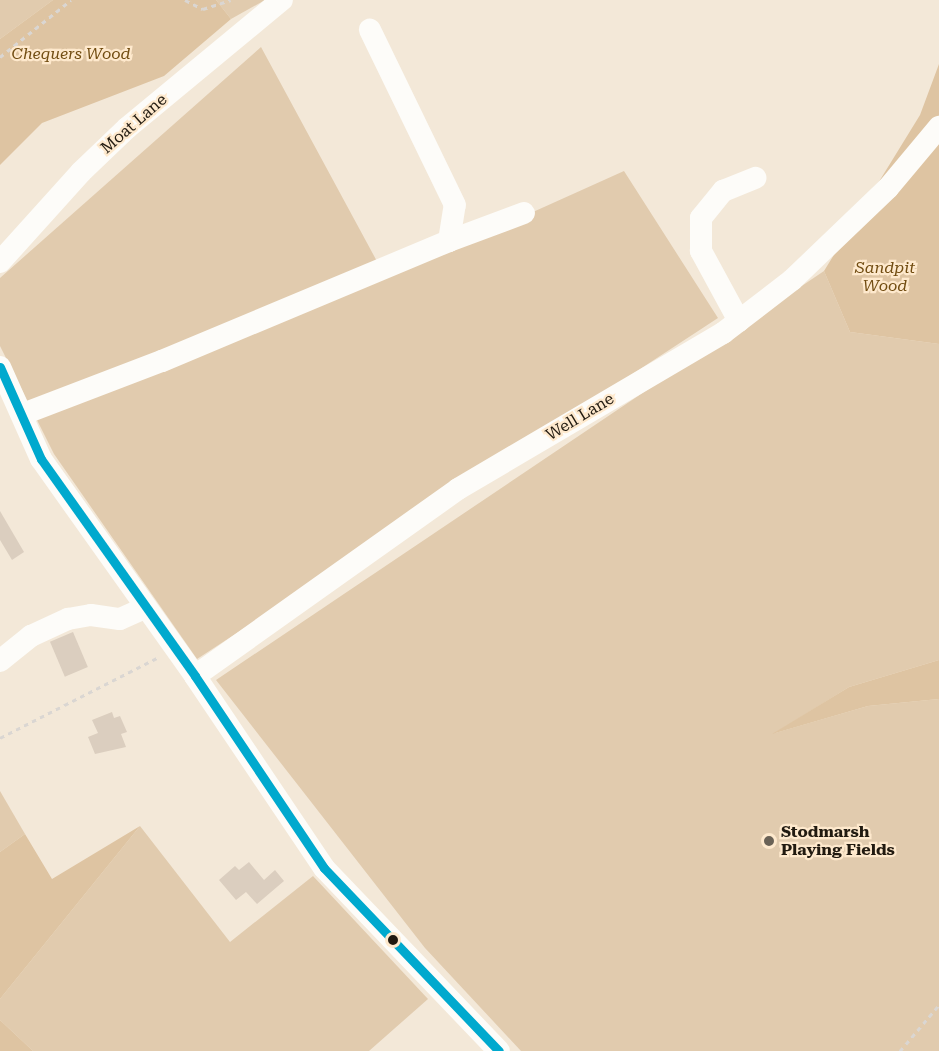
<!DOCTYPE html>
<html>
<head>
<meta charset="utf-8">
<style>
  body { margin:0 }
  #map { position:relative; width:939px; height:1051px; overflow:hidden; background:#f3e8d8; font-family:"Roboto Serif",serif }
  div>[style] { position:absolute }
  .green>* { inset:0; background:#e1cbae }
  .forest>* { inset:0; background:#dec4a2 }
  .building>* { inset:0; background:#dbcebf; transform-origin:0 0 }
  .path>* { height:3px; margin-top:-1.5px; transform-origin:0; background:repeating-linear-gradient(90deg,#dad6d2 0 4.5px,transparent 0 9px) }
  .minor>* { height:22px; margin:-11px; padding:0 11px; transform-origin:11px; border-radius:11px; background:#fdfcf9 }
  .bus-1>* { height:9px; margin:-4.5px; padding:0 4.5px; transform-origin:4.5px; border-radius:4.5px; background:#00a9ce }
  .dots>* { width:16px; height:16px; translate:-50% -50%; box-sizing:border-box; border:3px solid #fee9cd; border-radius:50% }
  span { translate:-50% -50%; white-space:nowrap; text-align:center; line-height:1.15; -webkit-text-stroke:4.5px #fee9cd; paint-order:stroke }
  .park-label { font-size:16px; color:#724d12; font-style:italic }
  .street-label { font-size:16px; color:#211a10 }
  .poi-label { font-size:16px; color:#211a10; font-weight:700 }
  .left { translate:0 -50%; text-align:left }
</style>
</head>
<body>
<div id="map">
  <div class="green">
    <i style="clip-path:polygon(0 0,53px 0,0 39px)"></i>
    <i style="clip-path:polygon(216px 0,265px 0,231px 19px)"></i>
    <i style="clip-path:polygon(261px 47px,386px 278px,624px 171px,718px 318px,197px 659px,54px 454px,0 346px,0 278px)"></i>
    <i style="clip-path:polygon(824px 271px,850px 332px,939px 344px,939px 660px,849px 687px,775px 733px,868px 706px,939px 699px,939px 1051px,521px 1051px,425px 948px,216px 680px)"></i>
    <i style="clip-path:polygon(0 791px,25px 834px,0 852px)"></i>
    <i style="clip-path:polygon(140px 826px,230px 942px,313px 876px,428px 999px,369px 1051px,33px 1051px,0 1020px,0 999px)"></i>
  </div>
  <div class="forest">
    <i style="clip-path:polygon(53px 0,216px 0,231px 19px,164px 76px,42px 123px,0 165px,0 39px)"></i>
    <i style="clip-path:polygon(939px 64px,939px 344px,850px 332px,824px 271px,920px 115px)"></i>
    <i style="clip-path:polygon(939px 660px,939px 699px,868px 706px,772px 734px,849px 687px)"></i>
    <i style="clip-path:polygon(140px 826px,0 999px,0 852px,25px 834px,52px 879px)"></i>
    <i style="clip-path:polygon(0 1020px,33px 1051px,0 1051px)"></i>
  </div>
  <div class="building">
    <i style="clip-path:polygon(0 511px,24px 552px,12px 560px,0 540px)"></i>
    <i style="left:73px;top:632px;width:38px;height:25px;rotate:67deg"></i>
    <i style="clip-path:polygon(112px 712px,114px 718px,120px 716px,127px 732px,121px 734px,126px 747px,95px 754px,88px 737px,98px 733px,92px 720px)"></i>
    <i style="clip-path:polygon(249px 862px,264px 880px,275px 870px,284px 881px,257px 904px,246px 892px,236px 900px,219px 880px,235px 866px,239px 870px)"></i>
  </div>
  <div class="path">
    <i style="left:185px;top:0;width:20px;rotate:27deg"></i>
    <i style="left:203px;top:9px;width:29px;rotate:-18deg"></i>
    <i style="left:0;top:57px;width:91px;rotate:-38.8deg"></i>
    <i style="left:0;top:738px;width:178px;rotate:-27deg"></i>
    <i style="left:900px;top:1051px;width:60px;rotate:-49.7deg"></i>
  </div>
  <div class="minor">
    <i style="left:449px;top:241px;width:80px;rotate:-20.5deg"></i>
    <i style="left:0;top:262px;width:121px;rotate:-48deg"></i>
    <i style="left:81px;top:172px;width:64px;rotate:-43.7deg"></i>
    <i style="left:127px;top:128px;width:201px;rotate:-39.6deg"></i>
    <i style="left:739px;top:321px;width:80px;rotate:-118.5deg"></i>
    <i style="left:701px;top:251px;width:33px;rotate:-90deg"></i>
    <i style="left:701px;top:218px;width:35px;rotate:-51deg"></i>
    <i style="left:723px;top:191px;width:35px;rotate:-22deg"></i>
    <i style="left:0;top:367px;width:101px;rotate:66deg"></i>
    <i style="left:41px;top:459px;width:266px;rotate:54.6deg"></i>
    <i style="left:195px;top:676px;width:231px;rotate:56.1deg"></i>
    <i style="left:324px;top:868px;width:253px;rotate:46.3deg"></i>
    <i style="left:23px;top:414px;width:149px;rotate:-20.9deg"></i>
    <i style="left:162px;top:361px;width:311px;rotate:-22.7deg"></i>
    <i style="left:449px;top:241px;width:36px;rotate:-81deg"></i>
    <i style="left:455px;top:205px;width:195px;rotate:-115.9deg"></i>
    <i style="left:0;top:661px;width:40px;rotate:-39deg"></i>
    <i style="left:31px;top:636px;width:41px;rotate:-24.7deg"></i>
    <i style="left:68px;top:619px;width:23px;rotate:-10deg"></i>
    <i style="left:91px;top:615px;width:29px;rotate:8deg"></i>
    <i style="left:120px;top:619px;width:27px;rotate:-24deg"></i>
    <i style="left:195px;top:676px;width:323px;rotate:-35.4deg"></i>
    <i style="left:458px;top:489px;width:308px;rotate:-30.5deg"></i>
    <i style="left:723px;top:333px;width:87px;rotate:-37.5deg"></i>
    <i style="left:792px;top:280px;width:133px;rotate:-43.8deg"></i>
    <i style="left:888px;top:188px;width:80px;rotate:-50.1deg"></i>
  </div>
  <div class="bus-1">
    <i style="left:0;top:367px;width:101px;rotate:66deg"></i>
    <i style="left:41px;top:459px;width:266px;rotate:54.6deg"></i>
    <i style="left:195px;top:676px;width:231px;rotate:56.1deg"></i>
    <i style="left:324px;top:868px;width:253px;rotate:46.3deg"></i>
  </div>
  <div class="dots">
    <i style="left:769px;top:841px;background:#6a6256"></i>
    <i style="left:393px;top:940px;background:#211a10"></i>
  </div>
  <div class="park-label">
    <span style="left:71px;top:54px">Chequers Wood</span>
    <span style="left:885px;top:277px">Sandpit<br>Wood</span>
  </div>
  <div class="street-label">
    <span style="left:134px;top:124px;rotate:-41deg">Moat Lane</span>
    <span style="left:580px;top:417px;rotate:-31deg">Well Lane</span>
  </div>
  <div class="poi-label">
    <span class="left" style="left:781px;top:841px">Stodmarsh<br>Playing Fields</span>
  </div>
</div>
</body>
</html>
